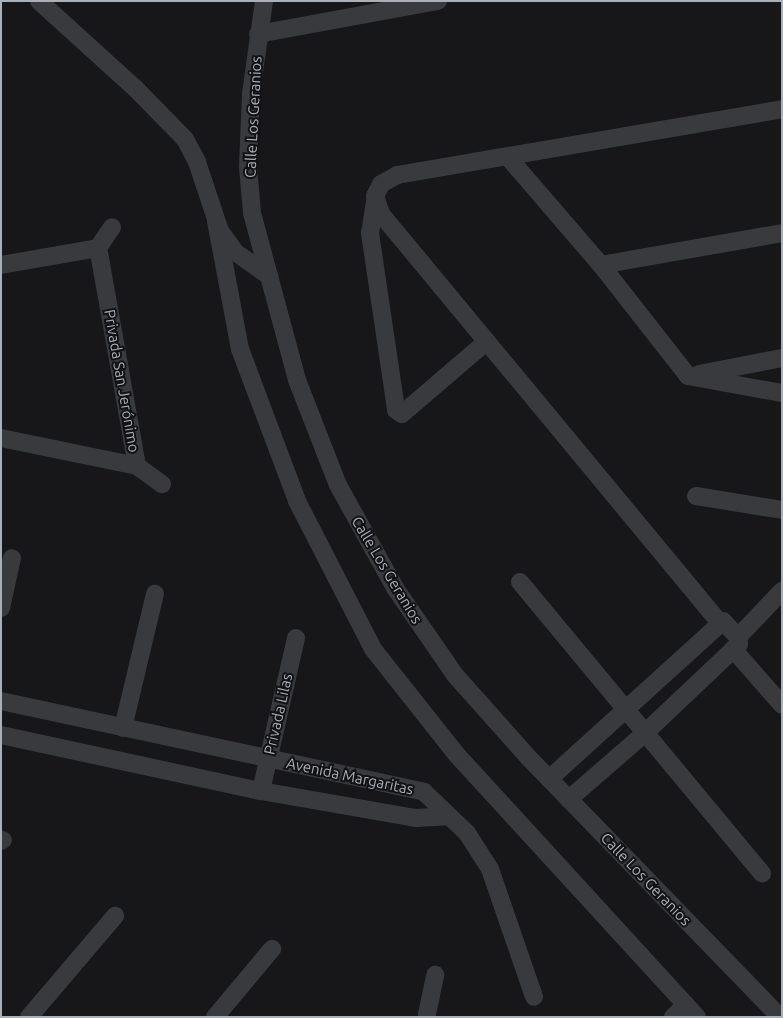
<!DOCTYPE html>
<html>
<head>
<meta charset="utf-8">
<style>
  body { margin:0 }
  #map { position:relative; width:783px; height:1018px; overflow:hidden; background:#171719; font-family:Ubuntu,sans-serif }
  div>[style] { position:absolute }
  .minor>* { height:18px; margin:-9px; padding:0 9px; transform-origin:9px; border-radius:9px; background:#383a3e }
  span { translate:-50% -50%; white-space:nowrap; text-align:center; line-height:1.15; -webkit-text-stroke:4px #121214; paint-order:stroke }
  .street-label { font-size:15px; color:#aab0b8 }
  .frame { position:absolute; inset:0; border:2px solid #aab0b8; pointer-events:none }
</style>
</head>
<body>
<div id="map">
  <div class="minor">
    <i style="left:39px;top:1px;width:130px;rotate:42.2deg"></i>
    <i style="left:135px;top:88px;width:71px;rotate:45.6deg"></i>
    <i style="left:185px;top:139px;width:26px;rotate:62deg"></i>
    <i style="left:197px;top:162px;width:73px;rotate:71.6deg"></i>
    <i style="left:220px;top:231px;width:26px;rotate:54deg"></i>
    <i style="left:235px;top:252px;width:42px;rotate:35.2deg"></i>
    <i style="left:264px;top:1px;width:94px;rotate:98deg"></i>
    <i style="left:251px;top:94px;width:73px;rotate:92.4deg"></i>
    <i style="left:248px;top:167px;width:46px;rotate:85deg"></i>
    <i style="left:252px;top:213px;width:173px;rotate:74.9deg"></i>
    <i style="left:297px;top:380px;width:113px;rotate:68.7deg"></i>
    <i style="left:338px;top:485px;width:118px;rotate:61deg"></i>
    <i style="left:395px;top:588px;width:106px;rotate:55.4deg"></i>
    <i style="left:455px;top:675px;width:110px;rotate:48.3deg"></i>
    <i style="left:528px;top:757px;width:362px;rotate:45.9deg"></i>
    <i style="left:258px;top:34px;width:183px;rotate:-10.4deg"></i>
    <i style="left:508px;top:157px;width:143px;rotate:49.3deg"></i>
    <i style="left:601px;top:265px;width:141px;rotate:51.9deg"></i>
    <i style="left:688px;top:376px;width:96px;rotate:10.3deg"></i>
    <i style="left:375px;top:202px;width:31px;rotate:99deg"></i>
    <i style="left:370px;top:233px;width:179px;rotate:81.6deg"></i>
    <i style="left:396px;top:410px;width:7px;rotate:34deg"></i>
    <i style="left:402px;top:414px;width:111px;rotate:-40.6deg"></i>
    <i style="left:216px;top:221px;width:130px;rotate:79.4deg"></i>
    <i style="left:240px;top:349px;width:162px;rotate:69.4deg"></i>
    <i style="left:297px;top:501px;width:166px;rotate:62.8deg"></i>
    <i style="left:373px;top:649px;width:135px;rotate:51.6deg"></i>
    <i style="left:457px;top:755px;width:355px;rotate:47.5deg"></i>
    <i style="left:98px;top:248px;width:25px;rotate:-56deg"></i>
    <i style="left:1px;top:265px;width:98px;rotate:-9.9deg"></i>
    <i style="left:601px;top:265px;width:184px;rotate:-10deg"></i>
    <i style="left:699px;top:374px;width:85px;rotate:-10.9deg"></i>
    <i style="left:1px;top:438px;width:139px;rotate:11.6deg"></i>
    <i style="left:137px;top:466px;width:221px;rotate:-100.1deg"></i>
    <i style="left:137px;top:466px;width:31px;rotate:36deg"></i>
    <i style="left:696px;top:496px;width:87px;rotate:9.2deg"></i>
    <i style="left:520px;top:582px;width:379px;rotate:50.3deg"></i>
    <i style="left:1px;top:608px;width:51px;rotate:-77.6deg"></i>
    <i style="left:720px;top:623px;width:531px;rotate:-129.65deg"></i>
    <i style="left:381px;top:214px;width:19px;rotate:-108deg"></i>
    <i style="left:375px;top:196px;width:13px;rotate:-63deg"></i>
    <i style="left:381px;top:184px;width:18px;rotate:-29deg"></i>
    <i style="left:397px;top:175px;width:391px;rotate:-9.7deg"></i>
    <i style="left:738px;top:637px;width:64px;rotate:-46.3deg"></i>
    <i style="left:733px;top:649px;width:74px;rotate:48.8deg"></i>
    <i style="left:1px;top:701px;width:433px;rotate:12.1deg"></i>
    <i style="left:424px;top:792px;width:59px;rotate:43.6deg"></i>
    <i style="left:467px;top:833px;width:43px;rotate:57.4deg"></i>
    <i style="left:490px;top:869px;width:135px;rotate:71deg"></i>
    <i style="left:123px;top:728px;width:138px;rotate:-76.6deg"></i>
    <i style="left:1px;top:735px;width:266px;rotate:12.2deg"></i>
    <i style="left:261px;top:791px;width:157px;rotate:9.9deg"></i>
    <i style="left:416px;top:818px;width:33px;rotate:-3deg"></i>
    <i style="left:549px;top:779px;width:235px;rotate:-42.2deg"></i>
    <i style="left:723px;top:621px;width:22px;rotate:47deg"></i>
    <i style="left:738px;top:637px;width:7px;rotate:82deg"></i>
    <i style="left:739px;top:644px;width:129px;rotate:136.6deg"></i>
    <i style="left:645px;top:733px;width:101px;rotate:139deg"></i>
    <i style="left:261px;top:791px;width:157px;rotate:-77.1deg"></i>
    <i style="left:1px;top:841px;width:2px;rotate:-27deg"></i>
    <i style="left:427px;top:1014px;width:40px;rotate:-78deg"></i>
    <i style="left:29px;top:1017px;width:133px;rotate:-49.6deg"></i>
    <i style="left:215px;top:1017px;width:89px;rotate:-50deg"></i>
    <i style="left:673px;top:1017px;width:18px;rotate:-45deg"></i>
  </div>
  <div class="street-label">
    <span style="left:253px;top:117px;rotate:-87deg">Calle Los Geranios</span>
    <span style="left:122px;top:381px;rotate:80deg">Privada San Jerónimo</span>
    <span style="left:387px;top:570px;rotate:59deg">Calle Los Geranios</span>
    <span style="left:278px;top:714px;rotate:-77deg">Privada Lilas</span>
    <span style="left:350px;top:776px;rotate:12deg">Avenida Margaritas</span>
    <span style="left:646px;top:879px;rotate:46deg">Calle Los Geranios</span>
  </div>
  <div class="frame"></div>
</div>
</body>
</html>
